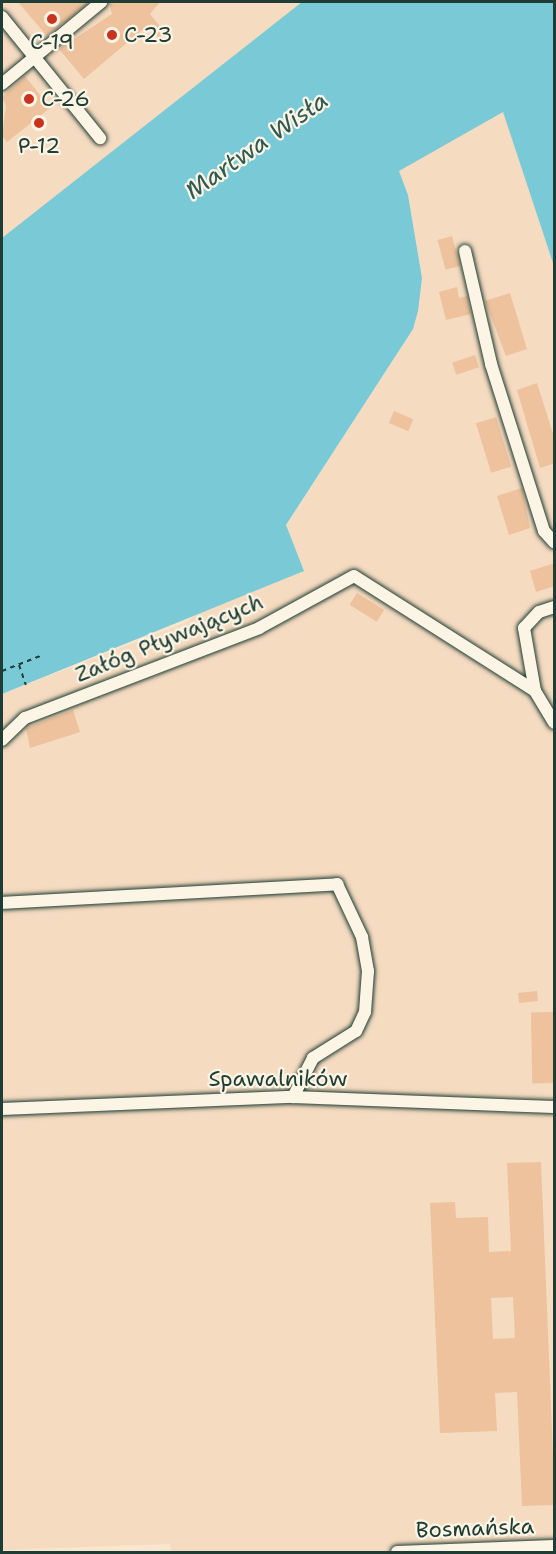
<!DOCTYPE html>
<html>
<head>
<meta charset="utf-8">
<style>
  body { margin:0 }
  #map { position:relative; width:556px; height:1554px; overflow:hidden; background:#f8e6cf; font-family:"Shantell Sans",sans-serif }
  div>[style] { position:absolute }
  .built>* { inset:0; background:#f5dbc0 }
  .water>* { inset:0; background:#7ac9d6 }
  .building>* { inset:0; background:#edc29d; transform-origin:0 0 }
  .path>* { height:2px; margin-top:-1px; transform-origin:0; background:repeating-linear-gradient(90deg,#1f3d34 0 4.5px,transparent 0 9px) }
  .roads { filter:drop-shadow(0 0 2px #1f3d34) drop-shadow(0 0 2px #1f3d34) }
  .minor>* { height:12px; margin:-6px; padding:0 6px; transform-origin:6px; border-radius:6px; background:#fcf5e5 }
  .dots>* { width:16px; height:16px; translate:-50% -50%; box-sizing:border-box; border:3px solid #fcf5e5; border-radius:50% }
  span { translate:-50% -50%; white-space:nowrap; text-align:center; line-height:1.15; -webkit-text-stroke:4.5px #fcf5e5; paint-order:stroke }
  .poi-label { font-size:22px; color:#1f3d34 }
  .left { translate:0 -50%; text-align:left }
  .street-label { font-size:22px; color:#1f3d34 }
  .water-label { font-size:24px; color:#315954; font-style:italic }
  .frame { position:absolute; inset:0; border:3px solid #1f3d34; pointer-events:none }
</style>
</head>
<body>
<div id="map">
  <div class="built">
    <i style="clip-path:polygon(2px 2px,308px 2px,2px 238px)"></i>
    <i style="clip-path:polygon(554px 88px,554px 1552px,171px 1552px,170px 1544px,2px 1550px,2px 694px,187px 622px,286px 526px,413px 329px,422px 278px,408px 195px,398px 172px,493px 114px)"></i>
  </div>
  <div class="water">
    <i style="clip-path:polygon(302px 2px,554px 2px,554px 266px,503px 112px,399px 171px,408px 195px,422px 278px,418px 311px,413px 329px,286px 525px,304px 571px,2px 694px,2px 238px)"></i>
  </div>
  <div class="building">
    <i style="clip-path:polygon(18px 2px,89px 2px,47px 36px)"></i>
    <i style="clip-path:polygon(109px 2px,160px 2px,150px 14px,165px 33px,159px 38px,148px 25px,84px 79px,59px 49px,112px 14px)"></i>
    <i style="clip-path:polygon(25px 76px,50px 108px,7px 142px,2px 136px,6px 106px,2px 97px)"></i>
    <i style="left:452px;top:236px;width:31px;height:15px;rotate:75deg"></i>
    <i style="clip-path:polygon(457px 287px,459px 298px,467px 296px,471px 314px,446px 320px,439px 292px)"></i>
    <i style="clip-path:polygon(510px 293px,527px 349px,506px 356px,485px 301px)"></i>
    <i style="left:475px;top:355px;width:13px;height:24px;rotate:72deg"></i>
    <i style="clip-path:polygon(537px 383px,555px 440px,555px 463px,540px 468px,517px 390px)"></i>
    <i style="left:394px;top:411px;width:21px;height:13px;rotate:23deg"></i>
    <i style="left:496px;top:417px;width:52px;height:21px;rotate:73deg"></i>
    <i style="clip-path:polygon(522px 488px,530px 528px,509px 535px,497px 496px)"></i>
    <i style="clip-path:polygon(555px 563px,555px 586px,536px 592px,530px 571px)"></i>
    <i style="left:357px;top:593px;width:32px;height:14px;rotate:32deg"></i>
    <i style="clip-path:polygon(73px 710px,80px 732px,30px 748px,26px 728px)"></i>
    <i style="left:537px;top:991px;width:10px;height:19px;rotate:84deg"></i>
    <i style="left:554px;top:1012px;width:71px;height:23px;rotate:89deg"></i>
    <i style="clip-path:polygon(evenodd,541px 1162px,555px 1505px,522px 1506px,517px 1392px,495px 1393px,497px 1431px,440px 1433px,430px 1203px,455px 1202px,456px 1218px,488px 1217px,489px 1252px,511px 1251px,507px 1163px,541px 1162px,513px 1297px,515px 1338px,493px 1339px,491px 1298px,513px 1297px)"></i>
  </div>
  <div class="path">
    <i style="left:19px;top:665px;width:21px;rotate:71deg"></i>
    <i style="left:2px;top:671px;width:41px;rotate:-21.5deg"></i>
  </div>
  <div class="roads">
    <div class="minor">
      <i style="left:2px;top:17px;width:156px;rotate:51deg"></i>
      <i style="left:2px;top:84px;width:129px;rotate:-39.6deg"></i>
      <i style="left:465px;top:251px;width:116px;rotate:77deg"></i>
      <i style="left:491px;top:364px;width:175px;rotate:72.4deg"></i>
      <i style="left:544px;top:531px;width:15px;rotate:48deg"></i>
      <i style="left:535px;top:691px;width:64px;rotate:-99.9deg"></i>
      <i style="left:524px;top:628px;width:22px;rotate:-47deg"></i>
      <i style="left:539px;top:612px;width:16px;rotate:-18deg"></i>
      <i style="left:2px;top:740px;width:32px;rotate:-44deg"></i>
      <i style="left:25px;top:718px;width:251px;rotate:-21deg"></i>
      <i style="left:259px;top:628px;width:108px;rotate:-28.7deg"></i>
      <i style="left:354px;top:576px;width:214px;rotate:32.4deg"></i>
      <i style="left:535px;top:691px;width:37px;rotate:59deg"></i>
      <i style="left:2px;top:903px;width:336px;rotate:-3.2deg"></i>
      <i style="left:337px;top:884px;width:59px;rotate:64.7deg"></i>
      <i style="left:362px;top:937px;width:35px;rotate:80deg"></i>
      <i style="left:368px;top:971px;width:41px;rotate:94.2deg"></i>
      <i style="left:365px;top:1012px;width:21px;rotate:115deg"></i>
      <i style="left:356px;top:1031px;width:51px;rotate:147.9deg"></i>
      <i style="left:313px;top:1058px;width:44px;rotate:117.1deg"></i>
      <i style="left:2px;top:1109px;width:291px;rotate:-2.4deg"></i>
      <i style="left:293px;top:1097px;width:261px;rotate:2.2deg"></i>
      <i style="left:397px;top:1552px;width:157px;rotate:-2.2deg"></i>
    </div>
  </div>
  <div class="dots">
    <i style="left:52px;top:19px;background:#c8321e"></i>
    <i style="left:112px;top:35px;background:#c8321e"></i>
    <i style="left:29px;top:99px;background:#c8321e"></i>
    <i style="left:39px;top:123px;background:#c8321e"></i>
  </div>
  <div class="poi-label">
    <span class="left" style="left:124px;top:35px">C-23</span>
    <span style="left:52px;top:42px">C-19</span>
    <span class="left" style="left:41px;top:99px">C-26</span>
    <span style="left:39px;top:146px">P-12</span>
  </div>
  <div class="street-label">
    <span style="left:169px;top:638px;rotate:-22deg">Załóg Pływających</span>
    <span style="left:278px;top:1079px">Spawalników</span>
    <span style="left:475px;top:1528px;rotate:-2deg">Bosmańska</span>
  </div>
  <div class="water-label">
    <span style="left:257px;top:146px;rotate:-35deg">Martwa Wisła</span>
  </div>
  <div class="frame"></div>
</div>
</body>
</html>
